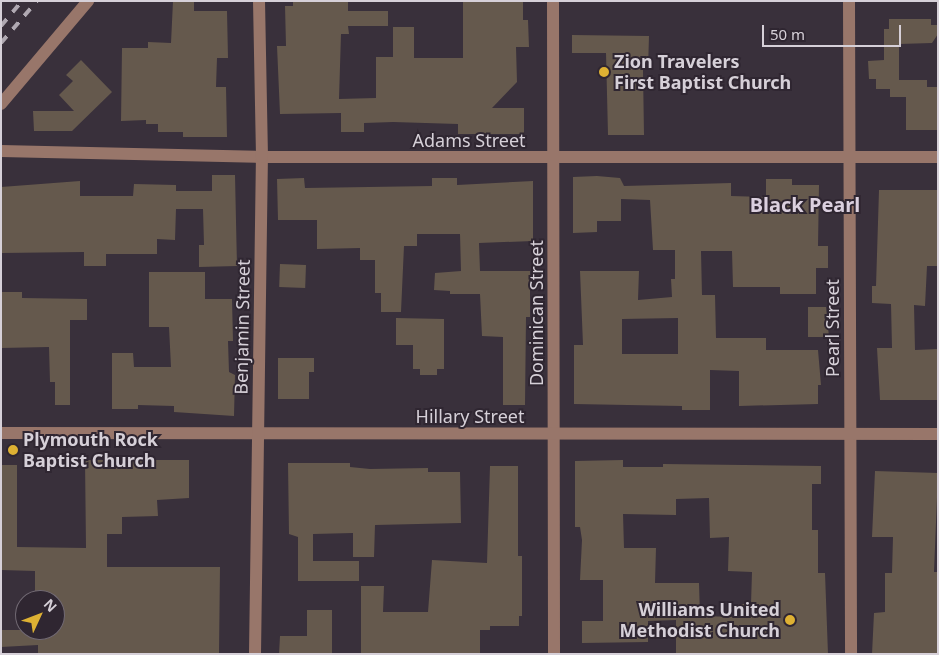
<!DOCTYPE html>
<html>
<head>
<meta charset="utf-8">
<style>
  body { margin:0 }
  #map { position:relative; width:939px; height:655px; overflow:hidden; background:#39303b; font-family:"Noto Sans",sans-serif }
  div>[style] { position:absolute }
  .building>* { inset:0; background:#65594d; transform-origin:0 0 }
  .minor>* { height:12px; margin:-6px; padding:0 6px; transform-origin:6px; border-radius:6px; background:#98766a }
  .rail>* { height:4px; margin-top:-2px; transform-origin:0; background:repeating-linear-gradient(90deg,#b0a9b2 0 9px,transparent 0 18px) }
  .dots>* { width:14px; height:14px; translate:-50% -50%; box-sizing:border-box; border:2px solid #2f2631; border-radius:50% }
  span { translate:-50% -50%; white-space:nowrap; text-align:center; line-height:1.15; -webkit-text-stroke:4px #2f2631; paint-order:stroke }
  .poi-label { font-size:18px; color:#d6d0d8; font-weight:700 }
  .left { translate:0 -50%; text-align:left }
  .right { translate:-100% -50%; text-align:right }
  .street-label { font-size:18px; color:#d6d0d8 }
  .quarter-label { font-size:20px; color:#dbd0df; font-weight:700 }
  .frame { position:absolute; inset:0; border:2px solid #d6d0d8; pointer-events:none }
  .north { position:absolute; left:15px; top:590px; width:50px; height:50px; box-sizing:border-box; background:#2f2631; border:1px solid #726a74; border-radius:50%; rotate:47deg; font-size:14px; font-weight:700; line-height:20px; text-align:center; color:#d6d0d8 }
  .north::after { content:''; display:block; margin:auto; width:18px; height:22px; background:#deb133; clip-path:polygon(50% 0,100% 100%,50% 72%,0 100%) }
  .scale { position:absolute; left:762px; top:25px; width:139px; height:22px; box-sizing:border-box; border:2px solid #d6d0d8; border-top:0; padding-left:6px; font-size:15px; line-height:18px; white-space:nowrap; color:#d6d0d8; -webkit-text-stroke:4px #2f2631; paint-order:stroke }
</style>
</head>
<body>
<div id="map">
  <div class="building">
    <i style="clip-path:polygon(173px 1px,194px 1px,194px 11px,227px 11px,228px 58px,217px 58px,216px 87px,226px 87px,227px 137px,183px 137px,183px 132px,158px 132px,158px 124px,146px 124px,146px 120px,121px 121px,122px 48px,148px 48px,148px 42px,171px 43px)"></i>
    <i style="clip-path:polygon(293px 1px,348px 1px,348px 11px,388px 11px,388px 26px,348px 26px,349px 34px,341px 34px,339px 99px,376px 98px,376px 57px,393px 57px,393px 27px,414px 27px,414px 58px,463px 58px,463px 1px,523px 1px,523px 20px,528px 20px,529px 47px,516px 47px,517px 82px,492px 108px,524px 108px,524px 134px,458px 134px,458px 124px,393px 122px,364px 123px,364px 132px,341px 132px,341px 113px,280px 114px,277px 46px,286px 46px,285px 6px,293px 6px)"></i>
    <i style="clip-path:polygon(889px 19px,931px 19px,931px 25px,938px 25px,938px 34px,932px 43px,899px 44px,899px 80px,927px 80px,927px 87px,938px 87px,938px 130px,906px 130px,906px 97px,890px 97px,890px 89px,876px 89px,876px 79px,869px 79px,868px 61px,884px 60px,884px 29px,889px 29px)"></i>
    <i style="clip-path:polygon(572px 35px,649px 36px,648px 70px,643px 70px,644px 135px,608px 135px,606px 53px,572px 53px)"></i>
    <i style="clip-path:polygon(81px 60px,112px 92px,72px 131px,34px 131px,33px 111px,74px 111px,59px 95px,73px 81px,66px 75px)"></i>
    <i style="clip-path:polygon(212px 175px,235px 175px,237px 266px,199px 267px,199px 245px,204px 245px,203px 209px,176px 209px,175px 240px,157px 239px,157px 254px,106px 254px,106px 266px,84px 266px,84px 252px,1px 253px,1px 187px,80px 181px,80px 196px,133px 196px,134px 184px,176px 185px,176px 191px,212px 191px)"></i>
    <i style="clip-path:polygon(evenodd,597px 176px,620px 178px,624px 186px,731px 183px,731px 196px,766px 197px,766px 179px,792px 179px,792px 185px,819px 185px,818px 246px,828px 246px,828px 268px,816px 268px,816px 294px,780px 294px,780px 287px,733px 287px,732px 251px,701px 251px,702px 295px,715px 295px,716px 338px,766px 338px,766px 350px,818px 350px,821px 385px,818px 385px,818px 404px,739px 406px,739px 371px,710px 370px,710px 410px,682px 410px,682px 406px,574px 404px,574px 345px,583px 345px,580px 271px,639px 271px,638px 300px,672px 297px,671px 279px,675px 279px,675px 250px,653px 250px,650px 200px,621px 199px,621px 221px,597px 221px,597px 232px,573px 233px,573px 177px,597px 176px,678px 318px,678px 354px,622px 354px,622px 319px,678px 318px)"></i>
    <i style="clip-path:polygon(304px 178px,305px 188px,432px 186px,432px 178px,457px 178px,457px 185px,533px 181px,533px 241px,479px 243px,480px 271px,530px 271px,530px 317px,526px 317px,525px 405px,503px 405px,503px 337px,482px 336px,480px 294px,450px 294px,450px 291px,434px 290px,435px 273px,461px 271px,460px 234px,417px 234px,417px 246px,404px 246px,401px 312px,381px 312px,381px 293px,375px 293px,375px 260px,360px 260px,360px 248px,317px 249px,317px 220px,278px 220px,277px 179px)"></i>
    <i style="clip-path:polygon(879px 190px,938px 190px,938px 266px,927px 266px,925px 306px,914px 305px,915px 350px,938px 349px,938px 400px,880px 400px,877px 348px,892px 348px,891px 304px,872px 303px,872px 286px,876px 286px)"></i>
    <i style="left:280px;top:264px;width:26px;height:23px;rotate:2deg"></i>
    <i style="clip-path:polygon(149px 272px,205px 272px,205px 299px,232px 299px,233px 341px,228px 341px,229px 372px,235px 375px,234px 416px,174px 412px,174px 406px,138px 405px,138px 409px,112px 409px,112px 353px,133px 353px,134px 367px,171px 367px,169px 327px,149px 327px)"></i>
    <i style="clip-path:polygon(1px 292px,22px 292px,22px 298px,87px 299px,87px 320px,70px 320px,70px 405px,55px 405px,55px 382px,50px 382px,49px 347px,1px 348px)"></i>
    <i style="clip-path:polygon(808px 307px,826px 307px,829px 337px,808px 337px)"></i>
    <i style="clip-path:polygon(396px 318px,444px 319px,444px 369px,437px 369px,437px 375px,420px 375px,420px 369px,413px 369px,413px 345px,396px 345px)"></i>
    <i style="clip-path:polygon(278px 358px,314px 358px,314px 372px,309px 372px,309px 399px,278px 399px)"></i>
    <i style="clip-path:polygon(85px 460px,189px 460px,189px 498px,157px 500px,158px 516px,122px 517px,122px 534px,107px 534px,107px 567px,220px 567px,219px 654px,38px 654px,38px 645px,1px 647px,1px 630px,55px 630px,55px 600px,35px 600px,35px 571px,1px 570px,1px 465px,17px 465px,17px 547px,86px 548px)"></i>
    <i style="clip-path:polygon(evenodd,623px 460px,623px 467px,663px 467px,663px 464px,821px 466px,821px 484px,812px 484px,812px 530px,818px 530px,818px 573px,825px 573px,828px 654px,676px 654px,676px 620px,648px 621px,648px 642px,582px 643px,582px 621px,603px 621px,603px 580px,580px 580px,582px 540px,580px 527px,575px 527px,575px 461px,623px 460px,709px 498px,710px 538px,729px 537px,728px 571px,752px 572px,751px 604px,736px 604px,736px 617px,700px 616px,699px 583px,655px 583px,656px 548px,624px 548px,623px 514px,676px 515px,676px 499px,709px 498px)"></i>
    <i style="clip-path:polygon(288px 463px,350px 463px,350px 467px,370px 469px,428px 468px,428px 472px,460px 472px,461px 523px,375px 525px,374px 557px,353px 557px,353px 533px,313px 534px,313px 561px,359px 561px,359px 581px,298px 581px,298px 537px,289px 534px)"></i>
    <i style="clip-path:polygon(490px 466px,518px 466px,518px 556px,522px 556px,522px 616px,519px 616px,519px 626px,490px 626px,490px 630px,480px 630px,480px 654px,361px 654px,361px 586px,384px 586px,383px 612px,428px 612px,432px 560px,487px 563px)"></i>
    <i style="clip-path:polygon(875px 471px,938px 473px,934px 572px,938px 572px,938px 654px,872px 654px,874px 613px,885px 612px,885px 573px,892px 573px,893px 537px,872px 537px)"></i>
    <i style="clip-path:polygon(307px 610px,332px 610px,332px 654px,279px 654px,280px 636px,307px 636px)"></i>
  </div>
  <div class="minor">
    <i style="left:553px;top:1px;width:653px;rotate:89.91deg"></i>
    <i style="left:849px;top:1px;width:653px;rotate:89.82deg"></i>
    <i style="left:1px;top:104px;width:135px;rotate:-49.8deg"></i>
    <i style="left:1px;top:151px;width:261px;rotate:1.3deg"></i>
    <i style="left:262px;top:157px;width:676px"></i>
    <i style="left:1px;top:433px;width:937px;rotate:0.06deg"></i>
    <i style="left:255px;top:654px;width:497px;rotate:-89.2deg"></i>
    <i style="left:262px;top:157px;width:156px;rotate:-91.1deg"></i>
  </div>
  <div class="rail">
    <i style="left:1px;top:26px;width:33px;rotate:-50deg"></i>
    <i style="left:1px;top:43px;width:55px;rotate:-49.4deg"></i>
  </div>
  <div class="dots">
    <i style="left:604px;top:72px;background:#deb133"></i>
    <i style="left:13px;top:450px;background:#deb133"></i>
    <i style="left:790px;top:620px;background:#deb133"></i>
  </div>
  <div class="poi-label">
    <span class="left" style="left:614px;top:72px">Zion Travelers<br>First Baptist Church</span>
    <span class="left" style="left:23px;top:450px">Plymouth Rock<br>Baptist Church</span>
    <span class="right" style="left:780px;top:620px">Williams United<br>Methodist Church</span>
  </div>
  <div class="street-label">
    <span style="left:469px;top:140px">Adams Street</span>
    <span style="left:536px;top:313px;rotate:-90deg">Dominican Street</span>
    <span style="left:242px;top:327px;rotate:-89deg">Benjamin Street</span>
    <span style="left:832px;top:328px;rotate:-90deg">Pearl Street</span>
    <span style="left:470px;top:416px">Hillary Street</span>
  </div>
  <div class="quarter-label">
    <span style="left:805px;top:204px">Black Pearl</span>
  </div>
  <div class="frame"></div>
  <div class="north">N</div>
  <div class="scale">50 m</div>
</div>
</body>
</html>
